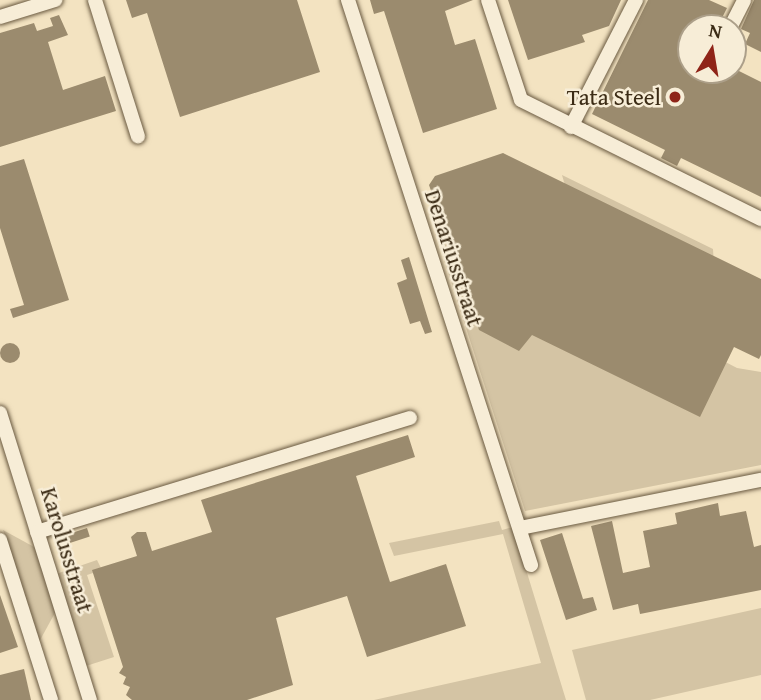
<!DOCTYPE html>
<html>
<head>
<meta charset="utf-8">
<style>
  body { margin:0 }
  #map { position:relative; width:761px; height:700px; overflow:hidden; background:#f3e3c1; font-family:"Gentium Book Plus",serif }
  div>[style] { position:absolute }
  .green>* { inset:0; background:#d4c4a4 }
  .building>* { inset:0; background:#9b8b6e; transform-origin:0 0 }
  .round { border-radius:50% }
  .roads { filter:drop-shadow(0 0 2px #695940) drop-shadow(0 0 2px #695940) }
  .minor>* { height:14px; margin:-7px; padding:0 7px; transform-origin:7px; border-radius:7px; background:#f7edd7 }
  .dots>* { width:19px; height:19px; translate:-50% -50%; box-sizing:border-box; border:4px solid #f7edd7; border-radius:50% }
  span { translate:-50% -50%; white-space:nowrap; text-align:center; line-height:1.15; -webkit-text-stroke:5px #f7edd7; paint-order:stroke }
  .poi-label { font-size:23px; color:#3b2b15 }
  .right { translate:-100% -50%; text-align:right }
  .street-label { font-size:23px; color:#3b2b15 }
  .north { position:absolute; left:677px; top:14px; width:70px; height:70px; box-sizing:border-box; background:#f7edd7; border:2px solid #ac9f89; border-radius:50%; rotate:11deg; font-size:19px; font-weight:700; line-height:28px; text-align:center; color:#3b2b15 }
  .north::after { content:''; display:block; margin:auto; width:24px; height:32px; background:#8f2418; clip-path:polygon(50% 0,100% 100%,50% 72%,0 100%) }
</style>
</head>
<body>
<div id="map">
  <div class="green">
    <i style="clip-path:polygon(562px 175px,713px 249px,717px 312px,710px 354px,737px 368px,761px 372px,761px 465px,525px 511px,438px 241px,570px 203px)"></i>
    <i style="clip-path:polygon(499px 521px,502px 530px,513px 527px,566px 700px,374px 700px,541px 663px,503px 534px,394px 556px,389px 543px)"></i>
    <i style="clip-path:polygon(3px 530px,36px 548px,56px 611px,39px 642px)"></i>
    <i style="clip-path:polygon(97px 560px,102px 570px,87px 575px,114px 657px,86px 666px,56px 574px)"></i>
    <i style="clip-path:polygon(761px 608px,761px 675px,650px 700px,586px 700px,572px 650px)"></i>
  </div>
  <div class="building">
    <i style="clip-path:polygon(126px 0,297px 0,320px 72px,180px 117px,147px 13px,132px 18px)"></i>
    <i style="clip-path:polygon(370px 0,473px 0,445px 11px,455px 45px,475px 39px,497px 109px,423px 133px,384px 11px,374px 14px)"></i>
    <i style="clip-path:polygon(508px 0,621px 0,609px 26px,582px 35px,585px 42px,528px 60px)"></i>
    <i style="clip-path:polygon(648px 0,709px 0,727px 8px,717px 28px,691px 28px,691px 70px,737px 70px,761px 82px,761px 197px,681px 158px,677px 166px,661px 158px,665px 150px,592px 114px)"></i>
    <i style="clip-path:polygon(754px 0,761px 0,761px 52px,745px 44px,750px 33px,741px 29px)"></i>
    <i style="clip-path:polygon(59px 15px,68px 35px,48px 42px,63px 90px,105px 76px,116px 111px,0 147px,0 33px,34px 23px,37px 31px,53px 26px,50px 18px)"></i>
    <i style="clip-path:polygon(503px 153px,761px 279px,761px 355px,759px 359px,734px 347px,700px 417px,532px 335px,519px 351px,479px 330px,429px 185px,435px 176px)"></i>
    <i style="clip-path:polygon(24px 159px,69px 300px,13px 318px,10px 309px,24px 305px,0 228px,0 166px)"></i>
    <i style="clip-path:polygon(409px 257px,432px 332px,425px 334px,420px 321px,410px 324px,397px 283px,407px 279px,401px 260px)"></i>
    <i class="round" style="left:0;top:343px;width:20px;height:20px"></i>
    <i style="clip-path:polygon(408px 435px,415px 457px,356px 476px,390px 582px,446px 564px,466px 626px,367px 657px,347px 596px,276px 618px,293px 685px,247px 700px,132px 700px,126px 695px,130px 687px,123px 684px,126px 677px,119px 673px,123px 667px,92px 570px,137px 556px,131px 537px,137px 532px,146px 532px,152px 551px,212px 532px,201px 500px)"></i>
    <i style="clip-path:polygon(718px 503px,720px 516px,746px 511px,754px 547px,761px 545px,761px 590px,640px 614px,638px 604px,613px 610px,591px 526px,612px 521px,623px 573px,650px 567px,643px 531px,677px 524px,675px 513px)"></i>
    <i style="left:87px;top:528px;width:9px;height:29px;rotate:72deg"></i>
    <i style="clip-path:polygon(562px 533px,583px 599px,593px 597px,597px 610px,566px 620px,540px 540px)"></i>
    <i style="clip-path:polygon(0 595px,18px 647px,0 653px)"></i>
    <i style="clip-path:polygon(24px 669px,31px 700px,0 700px,0 675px)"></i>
  </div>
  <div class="roads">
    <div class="minor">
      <i style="left:95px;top:0;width:143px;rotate:72.5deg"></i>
      <i style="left:348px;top:0;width:594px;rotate:72.05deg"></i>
      <i style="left:488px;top:0;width:105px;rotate:71.7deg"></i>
      <i style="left:521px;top:100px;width:268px;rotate:26.4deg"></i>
      <i style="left:0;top:17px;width:58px;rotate:-17.2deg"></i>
      <i style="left:730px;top:28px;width:31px;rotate:-63deg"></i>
      <i style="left:571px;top:127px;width:143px;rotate:-62.9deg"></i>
      <i style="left:0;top:413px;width:301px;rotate:72.6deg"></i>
      <i style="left:520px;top:528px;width:246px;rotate:-11.3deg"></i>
      <i style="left:37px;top:532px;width:390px;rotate:-17deg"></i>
      <i style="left:0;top:540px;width:168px;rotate:72.3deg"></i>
    </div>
  </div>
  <div class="dots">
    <i style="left:675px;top:97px;background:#8f2418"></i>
  </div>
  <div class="poi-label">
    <span class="right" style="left:661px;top:97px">Tata Steel</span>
  </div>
  <div class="street-label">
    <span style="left:454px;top:258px;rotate:72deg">Denariusstraat</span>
    <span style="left:67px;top:550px;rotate:73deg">Karolusstraat</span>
  </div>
  <div class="north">N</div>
</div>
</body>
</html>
